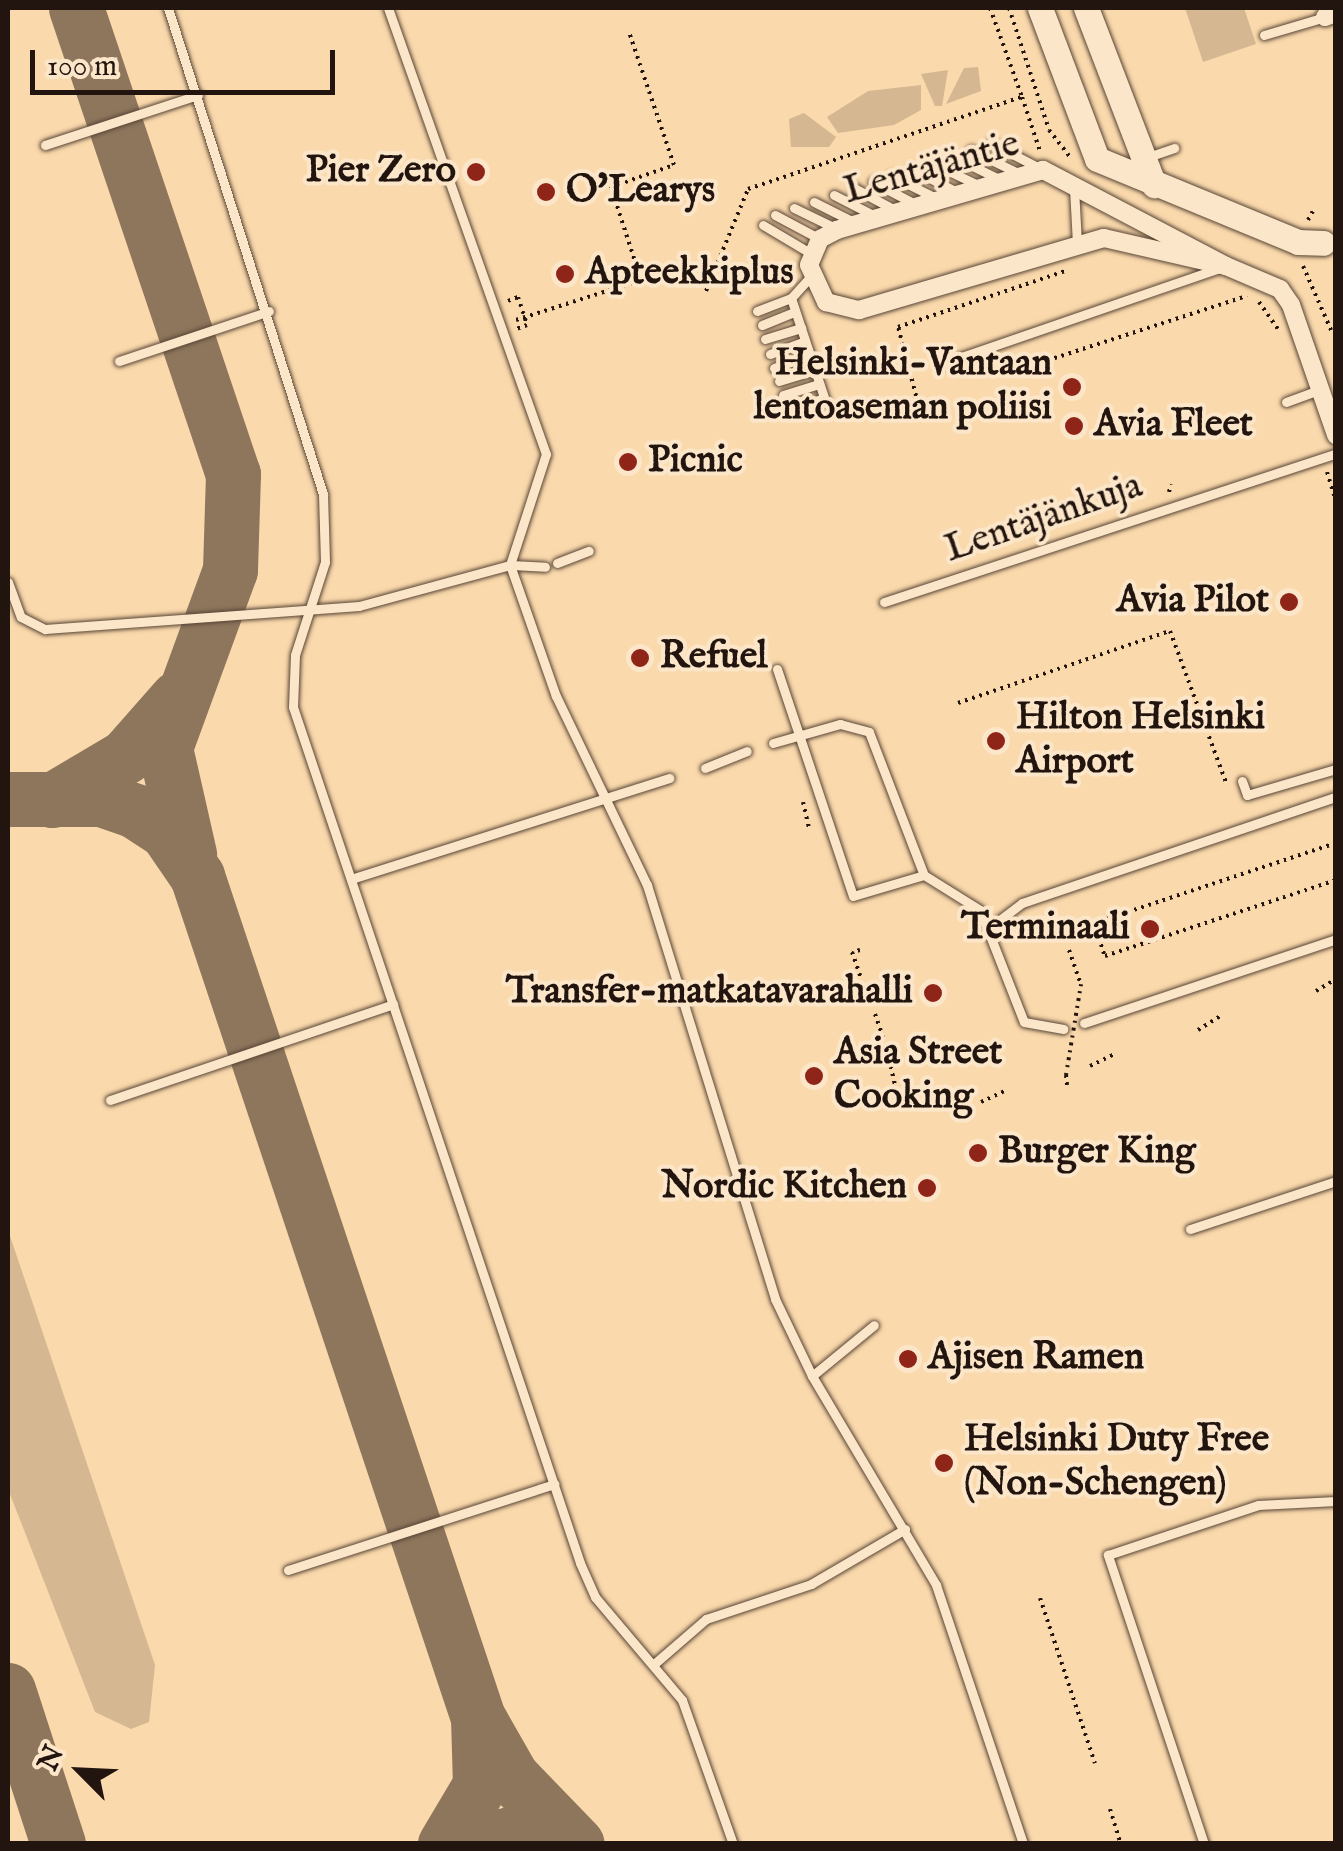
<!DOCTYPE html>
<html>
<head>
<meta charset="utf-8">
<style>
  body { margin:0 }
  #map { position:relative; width:1343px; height:1851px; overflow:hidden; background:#fad9ac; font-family:"IM FELL English",serif }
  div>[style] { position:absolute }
  .green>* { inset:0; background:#d5b891 }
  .taxiway>* { height:55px; margin:-27.5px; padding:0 27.5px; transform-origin:27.5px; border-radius:27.5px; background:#8e765d }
  .path>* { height:4px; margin-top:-2px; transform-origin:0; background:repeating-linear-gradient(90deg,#22140e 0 2.5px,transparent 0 7.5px) }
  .roads { filter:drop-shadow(0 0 2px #584536) drop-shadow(0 0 2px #584536) }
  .lane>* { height:9px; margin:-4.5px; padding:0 4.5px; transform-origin:4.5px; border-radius:4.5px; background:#fce6c9 }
  .street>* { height:18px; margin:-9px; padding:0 9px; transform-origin:9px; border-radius:9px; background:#fce6c9 }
  .path-bridge>* { height:4px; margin-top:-2px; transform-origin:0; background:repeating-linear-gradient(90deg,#22140e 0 2.5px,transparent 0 7.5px) }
  .bridges { filter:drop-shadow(0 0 2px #584536) drop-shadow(0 0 2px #584536) }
  .lane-bridge>* { height:9px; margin:-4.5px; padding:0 4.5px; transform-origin:4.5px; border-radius:4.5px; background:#fce6c9 }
  .secondary-bridge>* { height:25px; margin:-12.5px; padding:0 12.5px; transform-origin:12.5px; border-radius:12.5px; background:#fce6c9 }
  .dots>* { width:28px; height:28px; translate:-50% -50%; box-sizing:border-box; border:5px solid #fce6c9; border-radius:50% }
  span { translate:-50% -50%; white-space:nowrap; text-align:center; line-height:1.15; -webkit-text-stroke:8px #fce6c9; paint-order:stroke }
  .street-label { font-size:38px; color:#22140e }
  .poi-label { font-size:38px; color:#22140e; font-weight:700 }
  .right { translate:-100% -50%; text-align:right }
  .left { translate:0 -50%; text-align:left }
  .frame { position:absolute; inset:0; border:10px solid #22140e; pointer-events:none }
  .north { position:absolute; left:30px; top:1721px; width:100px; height:100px; -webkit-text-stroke:8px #fce6c9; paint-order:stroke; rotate:294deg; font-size:28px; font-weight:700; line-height:40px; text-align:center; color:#22140e }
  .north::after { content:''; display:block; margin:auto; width:35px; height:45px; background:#22140e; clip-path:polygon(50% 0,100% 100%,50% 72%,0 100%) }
  .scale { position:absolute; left:30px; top:50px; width:305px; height:45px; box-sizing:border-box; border:5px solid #22140e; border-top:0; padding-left:12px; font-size:30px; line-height:35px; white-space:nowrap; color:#22140e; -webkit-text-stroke:8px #fce6c9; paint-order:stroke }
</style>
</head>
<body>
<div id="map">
  <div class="green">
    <i style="clip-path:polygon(1185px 8px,1244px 8px,1256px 44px,1203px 62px)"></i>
    <i style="clip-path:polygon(978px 67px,981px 91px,946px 104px,964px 68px)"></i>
    <i style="clip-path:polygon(948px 70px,942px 106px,935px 106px,921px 74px)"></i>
    <i style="clip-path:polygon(921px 85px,921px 110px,894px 125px,838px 133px,827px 117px,868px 91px)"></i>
    <i style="clip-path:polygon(804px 113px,836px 137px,829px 147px,791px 147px,789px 119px)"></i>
    <i style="clip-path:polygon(8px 1230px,155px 1665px,149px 1722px,131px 1729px,95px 1712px,8px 1489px)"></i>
  </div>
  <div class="taxiway">
    <i style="left:76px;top:8px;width:492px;rotate:71.4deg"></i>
    <i style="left:233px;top:474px;width:96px;rotate:91.8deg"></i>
    <i style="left:230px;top:570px;width:189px;rotate:110.1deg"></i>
    <i style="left:165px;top:748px;width:109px;rotate:77.2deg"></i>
    <i style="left:8px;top:799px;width:93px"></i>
    <i style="left:101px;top:799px;width:36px;rotate:19deg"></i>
    <i style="left:135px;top:811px;width:37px;rotate:33deg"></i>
    <i style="left:166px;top:831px;width:55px;rotate:55.4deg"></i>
    <i style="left:197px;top:876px;width:888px;rotate:71.54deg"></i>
    <i style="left:478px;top:1718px;width:67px;rotate:88.3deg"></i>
    <i style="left:480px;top:1785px;width:69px;rotate:120.7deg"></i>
    <i style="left:52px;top:800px;width:86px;rotate:-30.7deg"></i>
    <i style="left:126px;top:756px;width:77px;rotate:-48.7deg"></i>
    <i style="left:8px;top:1690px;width:162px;rotate:72deg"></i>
    <i style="left:480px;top:1721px;width:64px;rotate:60.3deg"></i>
    <i style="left:512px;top:1777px;width:93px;rotate:45.9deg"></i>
    <i style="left:464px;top:1844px;width:48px;rotate:-12deg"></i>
    <i style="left:511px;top:1834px;width:41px;rotate:14deg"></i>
  </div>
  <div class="path">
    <i style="left:990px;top:8px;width:95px;rotate:70.2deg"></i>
    <i style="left:1308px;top:220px;width:10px;rotate:-61deg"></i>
    <i style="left:1303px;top:266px;width:70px;rotate:66.4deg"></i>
    <i style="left:706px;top:291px;width:110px;rotate:-67.6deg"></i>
    <i style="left:748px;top:189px;width:289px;rotate:-18.6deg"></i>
    <i style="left:1022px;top:97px;width:57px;rotate:71.6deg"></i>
    <i style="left:508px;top:301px;width:11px;rotate:-22deg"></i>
    <i style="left:518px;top:297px;width:29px;rotate:72deg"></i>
    <i style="left:527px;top:325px;width:12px;rotate:160deg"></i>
    <i style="left:1259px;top:302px;width:35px;rotate:55deg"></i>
    <i style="left:516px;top:320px;width:131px;rotate:-17.7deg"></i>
    <i style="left:641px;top:280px;width:98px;rotate:-107.9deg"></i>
    <i style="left:611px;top:187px;width:67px;rotate:-19.2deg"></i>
    <i style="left:674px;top:165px;width:140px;rotate:-108.7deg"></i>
    <i style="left:1033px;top:365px;width:225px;rotate:-17.9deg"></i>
    <i style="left:918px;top:403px;width:79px;rotate:-104.7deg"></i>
    <i style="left:898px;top:327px;width:179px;rotate:-18.5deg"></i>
    <i style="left:1327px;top:472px;width:30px;rotate:73deg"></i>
    <i style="left:1169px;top:492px;width:8px;rotate:-76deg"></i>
    <i style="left:1334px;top:558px;width:2px;rotate:-27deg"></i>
    <i style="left:958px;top:703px;width:224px;rotate:-18.8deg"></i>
    <i style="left:1170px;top:631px;width:164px;rotate:69.7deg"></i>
    <i style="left:803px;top:802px;width:28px;rotate:77deg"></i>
    <i style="left:1336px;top:843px;width:255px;rotate:161.7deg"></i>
    <i style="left:1094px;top:923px;width:35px;rotate:72deg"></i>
    <i style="left:1105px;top:956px;width:243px;rotate:-18.2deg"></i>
    <i style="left:860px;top:950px;width:8px;rotate:166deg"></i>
    <i style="left:852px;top:952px;width:28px;rotate:71deg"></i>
    <i style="left:1069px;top:950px;width:36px;rotate:71deg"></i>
    <i style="left:1316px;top:991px;width:23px;rotate:-31deg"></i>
    <i style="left:875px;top:1014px;width:28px;rotate:71deg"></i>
    <i style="left:1198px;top:1030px;width:28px;rotate:-32deg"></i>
    <i style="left:889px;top:1059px;width:32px;rotate:77deg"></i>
    <i style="left:1090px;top:1066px;width:28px;rotate:-26deg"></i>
    <i style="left:1066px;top:1075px;width:10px;rotate:84deg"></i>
    <i style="left:981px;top:1102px;width:29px;rotate:-25deg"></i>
    <i style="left:1040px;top:1598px;width:174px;rotate:71.6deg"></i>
    <i style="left:1110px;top:1809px;width:37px;rotate:73deg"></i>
  </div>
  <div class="roads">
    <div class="lane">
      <i style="left:168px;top:8px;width:510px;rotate:72.31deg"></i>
      <i style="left:323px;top:494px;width:68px;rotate:88.3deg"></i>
      <i style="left:325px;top:562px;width:98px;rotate:107.9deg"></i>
      <i style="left:295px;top:655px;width:52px;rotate:92.2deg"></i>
      <i style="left:293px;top:707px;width:903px;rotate:71.46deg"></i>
      <i style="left:580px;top:1563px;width:37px;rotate:66deg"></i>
      <i style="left:595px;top:1597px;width:135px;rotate:49.8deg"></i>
      <i style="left:682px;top:1700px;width:153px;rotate:70.5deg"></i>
      <i style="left:388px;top:8px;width:473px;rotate:70.5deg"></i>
      <i style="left:546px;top:454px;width:117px;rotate:108deg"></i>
      <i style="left:510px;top:565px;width:139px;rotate:70.7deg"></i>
      <i style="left:556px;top:696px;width:210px;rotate:64.3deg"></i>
      <i style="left:647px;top:885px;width:433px;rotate:72.8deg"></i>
      <i style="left:775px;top:1299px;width:85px;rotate:64.3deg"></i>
      <i style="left:812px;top:1376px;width:80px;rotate:-39.4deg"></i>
      <i style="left:1264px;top:35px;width:64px;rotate:-16.4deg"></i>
      <i style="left:991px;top:143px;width:56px;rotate:27.5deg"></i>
      <i style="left:45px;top:145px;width:161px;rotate:-18.1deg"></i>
      <i style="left:971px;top:150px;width:55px;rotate:26.1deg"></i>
      <i style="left:952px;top:156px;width:55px;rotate:26.1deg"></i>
      <i style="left:932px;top:163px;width:51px;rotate:25.6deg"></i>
      <i style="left:912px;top:169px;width:51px;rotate:27.1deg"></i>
      <i style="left:892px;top:176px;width:49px;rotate:26.6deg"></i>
      <i style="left:873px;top:182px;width:47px;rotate:27.6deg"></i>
      <i style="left:854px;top:188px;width:47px;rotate:28.2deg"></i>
      <i style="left:1074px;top:188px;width:55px;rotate:86.9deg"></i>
      <i style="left:834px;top:195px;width:46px;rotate:27.1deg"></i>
      <i style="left:814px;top:202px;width:45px;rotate:26.6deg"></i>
      <i style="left:794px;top:208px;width:46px;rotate:26deg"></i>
      <i style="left:775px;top:215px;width:51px;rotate:28.1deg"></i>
      <i style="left:763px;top:225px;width:57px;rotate:30.6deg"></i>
      <i style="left:811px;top:276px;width:30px;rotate:132deg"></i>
      <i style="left:791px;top:298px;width:111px;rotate:71.6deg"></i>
      <i style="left:757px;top:311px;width:36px;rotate:-21deg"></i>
      <i style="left:762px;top:325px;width:35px;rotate:-22deg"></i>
      <i style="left:765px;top:339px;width:38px;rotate:-17deg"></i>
      <i style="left:770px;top:354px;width:37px;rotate:-20deg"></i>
      <i style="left:119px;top:361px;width:158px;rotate:-18.4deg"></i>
      <i style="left:941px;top:364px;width:297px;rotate:-19deg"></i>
      <i style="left:774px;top:368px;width:38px;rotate:-20deg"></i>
      <i style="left:779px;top:381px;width:38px;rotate:-17deg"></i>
      <i style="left:783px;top:395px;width:38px;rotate:-17deg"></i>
      <i style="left:1286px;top:402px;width:37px;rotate:-20deg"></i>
      <i style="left:788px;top:411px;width:38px;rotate:-20deg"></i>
      <i style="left:557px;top:563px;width:34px;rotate:-21deg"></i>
      <i style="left:8px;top:582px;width:37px;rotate:70deg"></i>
      <i style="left:21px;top:617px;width:27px;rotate:27deg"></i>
      <i style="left:45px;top:629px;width:315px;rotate:-4.2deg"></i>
      <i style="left:359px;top:606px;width:156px;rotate:-15.2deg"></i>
      <i style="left:510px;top:565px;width:35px;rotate:3deg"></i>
      <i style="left:884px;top:602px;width:476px;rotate:-18.2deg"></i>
      <i style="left:777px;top:669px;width:239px;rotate:71.5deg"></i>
      <i style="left:853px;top:896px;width:74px;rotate:-16.5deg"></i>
      <i style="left:773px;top:743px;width:70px;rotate:-15.8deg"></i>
      <i style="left:840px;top:724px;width:30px;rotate:15deg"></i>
      <i style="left:869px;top:732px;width:153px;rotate:69deg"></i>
      <i style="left:924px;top:875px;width:66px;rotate:32deg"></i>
      <i style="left:980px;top:910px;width:120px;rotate:68.6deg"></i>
      <i style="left:1024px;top:1022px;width:40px;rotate:10deg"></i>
      <i style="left:705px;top:768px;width:45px;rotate:-22deg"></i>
      <i style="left:1242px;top:781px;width:15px;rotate:70deg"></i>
      <i style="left:1247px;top:795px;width:93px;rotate:-16.3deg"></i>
      <i style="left:351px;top:879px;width:334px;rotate:-17.6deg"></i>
      <i style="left:989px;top:928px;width:41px;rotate:-37.1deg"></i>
      <i style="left:1022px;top:903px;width:331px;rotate:-18.7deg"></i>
      <i style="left:1084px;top:1023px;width:266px;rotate:-18.4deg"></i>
      <i style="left:110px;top:1100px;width:299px;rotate:-18.7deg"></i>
      <i style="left:1190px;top:1229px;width:154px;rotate:-18.2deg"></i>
      <i style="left:812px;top:1376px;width:243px;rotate:59.3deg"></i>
      <i style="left:936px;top:1585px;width:273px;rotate:71.4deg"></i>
      <i style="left:288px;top:1570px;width:280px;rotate:-17.9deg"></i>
      <i style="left:654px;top:1664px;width:69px;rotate:-40.9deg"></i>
      <i style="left:706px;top:1619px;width:111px;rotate:-18.4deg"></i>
      <i style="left:811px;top:1584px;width:109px;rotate:-30.3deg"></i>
      <i style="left:1204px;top:1844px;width:305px;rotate:-108.4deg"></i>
      <i style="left:1108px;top:1555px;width:158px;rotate:-18.4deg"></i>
      <i style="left:1258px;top:1505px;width:78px;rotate:-2.9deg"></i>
    </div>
    <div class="street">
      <i style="left:1325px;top:17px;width:12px;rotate:-20deg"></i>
      <i style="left:1226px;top:266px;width:207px;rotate:-152.3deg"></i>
      <i style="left:1043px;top:170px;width:215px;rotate:163.8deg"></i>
      <i style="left:837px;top:230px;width:19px;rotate:152deg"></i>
      <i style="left:820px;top:239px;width:28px;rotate:113deg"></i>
      <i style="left:809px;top:265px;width:41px;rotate:65.3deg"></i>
      <i style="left:826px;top:302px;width:34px;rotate:14deg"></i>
      <i style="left:859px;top:310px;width:255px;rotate:-16.4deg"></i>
      <i style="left:1104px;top:238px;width:125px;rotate:12.9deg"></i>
      <i style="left:1226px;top:266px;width:59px;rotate:23.1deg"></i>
      <i style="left:1280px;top:289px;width:19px;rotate:55deg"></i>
      <i style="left:1291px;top:305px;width:138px;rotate:70.9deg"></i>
    </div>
  </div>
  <div class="path-bridge">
    <i style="left:1009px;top:8px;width:128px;rotate:71.8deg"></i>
    <i style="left:1049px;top:130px;width:33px;rotate:52deg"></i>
    <i style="left:1066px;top:1075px;width:92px;rotate:-80.6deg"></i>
  </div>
  <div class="bridges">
    <div class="lane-bridge">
      <i style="left:1145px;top:158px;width:31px;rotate:-19deg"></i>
    </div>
    <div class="secondary-bridge">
      <i style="left:1040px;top:8px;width:161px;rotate:69.3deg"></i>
      <i style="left:1097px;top:159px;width:217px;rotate:22.4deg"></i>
      <i style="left:1298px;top:242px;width:25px;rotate:2deg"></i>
      <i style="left:1086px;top:8px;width:190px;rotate:69deg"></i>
    </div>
  </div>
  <div class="dots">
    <i style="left:476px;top:172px;background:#8f2418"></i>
    <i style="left:546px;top:192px;background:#8f2418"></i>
    <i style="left:565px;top:274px;background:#8f2418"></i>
    <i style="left:1072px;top:387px;background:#8f2418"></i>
    <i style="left:1074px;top:426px;background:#8f2418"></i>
    <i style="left:628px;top:462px;background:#8f2418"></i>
    <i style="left:1289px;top:602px;background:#8f2418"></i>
    <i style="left:640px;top:658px;background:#8f2418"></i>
    <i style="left:996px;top:741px;background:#8f2418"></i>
    <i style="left:1150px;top:929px;background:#8f2418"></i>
    <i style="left:933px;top:993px;background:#8f2418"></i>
    <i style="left:814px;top:1076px;background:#8f2418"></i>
    <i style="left:978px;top:1153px;background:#8f2418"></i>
    <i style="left:927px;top:1188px;background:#8f2418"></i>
    <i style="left:908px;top:1359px;background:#8f2418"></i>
    <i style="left:944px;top:1463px;background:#8f2418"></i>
  </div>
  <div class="street-label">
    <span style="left:932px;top:169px;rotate:-16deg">Lentäjäntie</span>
    <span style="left:1044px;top:519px;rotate:-19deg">Lentäjänkuja</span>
  </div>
  <div class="poi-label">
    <span class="right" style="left:456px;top:172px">Pier Zero</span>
    <span class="left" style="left:566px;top:192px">O'Learys</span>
    <span class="left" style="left:585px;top:274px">Apteekkiplus</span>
    <span class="right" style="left:1052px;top:387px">Helsinki-Vantaan<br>lentoaseman poliisi</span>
    <span class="left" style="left:1094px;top:426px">Avia Fleet</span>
    <span class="left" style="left:648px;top:462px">Picnic</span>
    <span class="right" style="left:1269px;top:602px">Avia Pilot</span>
    <span class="left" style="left:660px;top:658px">Refuel</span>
    <span class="left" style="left:1016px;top:741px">Hilton Helsinki<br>Airport</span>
    <span class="right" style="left:1130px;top:929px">Terminaali</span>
    <span class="right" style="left:913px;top:993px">Transfer-matkatavarahalli</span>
    <span class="left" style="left:834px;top:1076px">Asia Street<br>Cooking</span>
    <span class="left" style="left:998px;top:1153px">Burger King</span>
    <span class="right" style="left:907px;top:1188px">Nordic Kitchen</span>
    <span class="left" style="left:928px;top:1359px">Ajisen Ramen</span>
    <span class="left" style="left:964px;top:1463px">Helsinki Duty Free<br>(Non-Schengen)</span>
  </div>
  <div class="frame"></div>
  <div class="north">N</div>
  <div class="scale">100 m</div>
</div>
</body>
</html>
